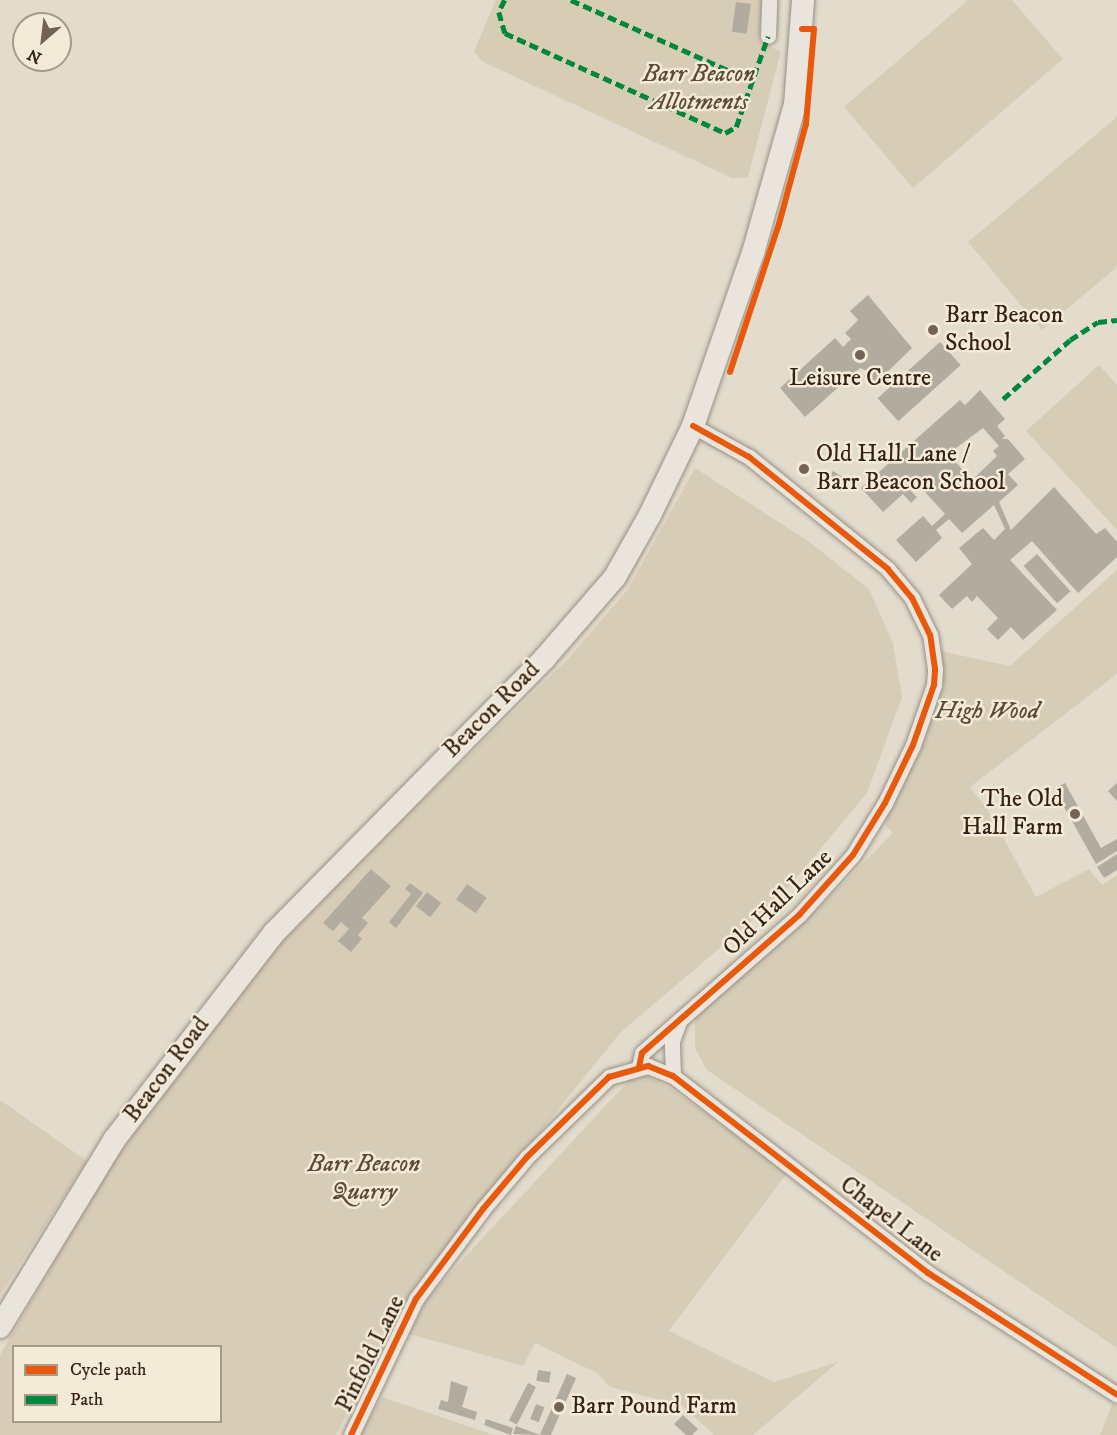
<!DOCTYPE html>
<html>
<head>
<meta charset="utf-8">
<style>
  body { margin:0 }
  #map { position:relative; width:1117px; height:1435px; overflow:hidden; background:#e3dccc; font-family:"IM FELL DW Pica",serif }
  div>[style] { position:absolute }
  .green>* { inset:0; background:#d7cdb7 }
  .building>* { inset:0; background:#b2ab9f; transform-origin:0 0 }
  .roads { filter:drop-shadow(0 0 2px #979086) drop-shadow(0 0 2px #979086) }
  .minor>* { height:15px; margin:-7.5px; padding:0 7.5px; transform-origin:7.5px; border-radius:7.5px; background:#e9e5dd }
  .secondary>* { height:22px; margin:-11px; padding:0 11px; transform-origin:11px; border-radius:11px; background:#e9e5dd }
  .quiet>* { height:4.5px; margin-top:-2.25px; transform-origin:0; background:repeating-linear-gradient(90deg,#00873e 0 9px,transparent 0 13.5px) }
  .cycleway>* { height:6px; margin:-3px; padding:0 3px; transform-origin:3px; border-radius:3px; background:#e8590c }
  .dots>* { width:16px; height:16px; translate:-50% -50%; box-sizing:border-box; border:3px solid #f3ebd7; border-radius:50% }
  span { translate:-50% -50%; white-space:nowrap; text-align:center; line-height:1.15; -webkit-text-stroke:5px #f3ebd7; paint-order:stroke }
  .park-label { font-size:24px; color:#5c493a; font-style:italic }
  .poi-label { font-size:24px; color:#362116 }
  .left { translate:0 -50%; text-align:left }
  .right { translate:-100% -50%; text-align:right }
  .street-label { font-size:24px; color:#362116 }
  .legend { position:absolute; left:12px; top:1345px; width:210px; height:78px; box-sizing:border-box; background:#f3ebd7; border:2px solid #a79a8a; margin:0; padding:8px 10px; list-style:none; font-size:18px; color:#362116 }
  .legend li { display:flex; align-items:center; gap:12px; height:30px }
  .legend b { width:30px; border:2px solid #a79a8a }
  .north { position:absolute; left:12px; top:12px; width:60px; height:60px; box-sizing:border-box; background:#f3ebd7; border:2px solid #a79a8a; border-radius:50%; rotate:208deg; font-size:16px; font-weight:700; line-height:24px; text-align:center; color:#362116 }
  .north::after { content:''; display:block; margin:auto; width:21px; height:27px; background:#736256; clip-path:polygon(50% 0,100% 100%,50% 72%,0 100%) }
</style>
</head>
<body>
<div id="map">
  <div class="green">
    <i style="clip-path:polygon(496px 0,762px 0,759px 42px,781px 51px,748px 177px,732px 178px,481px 61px,474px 51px)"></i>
    <i style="clip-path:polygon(968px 0,1012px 0,1063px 59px,913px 188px,844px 107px)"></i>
    <i style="clip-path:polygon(1117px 117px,1117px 267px,1042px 330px,968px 242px)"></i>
    <i style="clip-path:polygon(1099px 365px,1117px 385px,1117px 530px,1026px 431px)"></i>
    <i style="clip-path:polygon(evenodd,695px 468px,808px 541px,869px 589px,893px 643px,902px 697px,867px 793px,782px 895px,620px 1033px,415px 1287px,336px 1435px,0 1435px,0 1355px,122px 1146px,278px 940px,567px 660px,628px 589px,695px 468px,14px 1346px,220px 1346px,220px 1422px,14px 1422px,14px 1346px)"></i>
    <i style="clip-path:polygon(1117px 570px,1117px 674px,970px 787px,988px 810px,1036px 897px,1089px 869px,1102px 885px,1117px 875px,1117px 1348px,707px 1070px,695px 1048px,695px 1015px,794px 932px,893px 833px,886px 826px,886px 812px,914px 760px,938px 698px,940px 651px,1010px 666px)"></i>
    <i style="clip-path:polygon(644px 1074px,672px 1089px,787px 1173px,669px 1331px,774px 1382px,838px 1362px,753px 1435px,714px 1435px,683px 1406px,610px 1387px,597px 1373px,535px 1343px,523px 1366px,409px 1334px,428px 1297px,633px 1076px)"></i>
    <i style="clip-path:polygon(0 1100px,87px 1161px,0 1295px)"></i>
    <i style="clip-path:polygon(382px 1397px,494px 1435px,360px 1435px)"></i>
    <i style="clip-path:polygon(1112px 1404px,1117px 1407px,1117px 1435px,1100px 1435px)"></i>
  </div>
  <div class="building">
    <i style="left:736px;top:2px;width:15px;height:30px;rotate:8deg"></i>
    <i style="clip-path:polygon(868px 295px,912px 348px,873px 386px,864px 376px,868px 371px,860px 368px,805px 417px,780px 388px,835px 338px,843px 347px,851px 339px,845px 333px,858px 320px,850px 311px)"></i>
    <i style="left:940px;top:342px;width:31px;height:84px;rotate:48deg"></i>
    <i style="clip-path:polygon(evenodd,980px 390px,1005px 419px,997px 426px,1005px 436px,1002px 439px,1008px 439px,1025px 459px,1008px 474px,1018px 485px,999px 502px,1011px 530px,1054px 487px,1096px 534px,1105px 528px,1117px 542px,1117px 557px,1078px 593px,1032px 541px,1010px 560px,1057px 610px,1023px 640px,1011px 627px,998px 640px,987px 629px,998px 618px,977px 596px,972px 602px,967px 596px,952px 609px,939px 595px,972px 564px,959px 548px,983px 528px,994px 540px,1005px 529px,994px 505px,962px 533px,949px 519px,936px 530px,942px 538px,916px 562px,896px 540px,923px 516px,932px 526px,945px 514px,916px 482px,909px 489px,917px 497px,911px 503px,903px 494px,883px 512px,861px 488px,960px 400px,965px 405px,980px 390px,983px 428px,999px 446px,993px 451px,997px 456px,972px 480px,948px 454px,983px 428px)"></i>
    <i style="clip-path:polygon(833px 471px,846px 479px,841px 486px,829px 477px)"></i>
    <i style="left:1037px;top:554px;width:50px;height:18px;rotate:48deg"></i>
    <i style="clip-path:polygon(1065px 783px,1101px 848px,1117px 839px,1117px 851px,1096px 864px,1054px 789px)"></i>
    <i style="clip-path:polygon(1117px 783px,1117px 801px,1108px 791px)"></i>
    <i style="clip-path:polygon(1117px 854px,1117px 870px,1104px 878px,1097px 867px)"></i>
    <i style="clip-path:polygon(371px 869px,391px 886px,362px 918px,368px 923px,358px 935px,362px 939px,351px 952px,338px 941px,349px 929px,341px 922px,333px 931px,323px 923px)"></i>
    <i style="clip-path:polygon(410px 883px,423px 893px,396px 928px,389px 922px,411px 894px,405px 889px)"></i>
    <i style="left:467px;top:884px;width:24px;height:19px;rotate:35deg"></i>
    <i style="left:427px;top:892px;width:18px;height:18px;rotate:38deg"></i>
    <i style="left:538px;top:1370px;width:13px;height:11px;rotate:9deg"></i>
    <i style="left:567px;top:1374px;width:10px;height:66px;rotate:24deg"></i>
    <i style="clip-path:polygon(451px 1381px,468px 1387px,462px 1407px,477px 1412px,475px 1420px,438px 1409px,441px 1400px,448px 1402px)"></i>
    <i style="left:528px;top:1383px;width:9px;height:42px;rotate:27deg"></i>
    <i style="left:536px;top:1404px;width:9px;height:16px;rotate:21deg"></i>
    <i style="clip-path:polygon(683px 1415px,698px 1429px,692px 1435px,686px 1435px,674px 1424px)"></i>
    <i style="clip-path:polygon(486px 1419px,513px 1428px,511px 1435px,484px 1425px)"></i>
    <i style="clip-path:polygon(516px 1426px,540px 1435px,513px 1434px)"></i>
  </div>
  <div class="roads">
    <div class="minor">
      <i style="left:768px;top:36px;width:36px;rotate:-88deg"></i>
      <i style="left:639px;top:1067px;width:14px;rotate:-78deg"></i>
      <i style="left:642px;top:1053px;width:210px;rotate:-41.3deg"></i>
      <i style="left:800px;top:914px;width:79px;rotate:-48.1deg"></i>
      <i style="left:853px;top:855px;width:61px;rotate:-58.4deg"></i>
      <i style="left:885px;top:803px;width:64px;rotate:-64.2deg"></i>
      <i style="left:913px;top:745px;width:64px;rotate:-70.7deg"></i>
      <i style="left:934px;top:685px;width:16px;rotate:-86deg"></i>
      <i style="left:935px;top:669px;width:34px;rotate:-98deg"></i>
      <i style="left:930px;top:635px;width:41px;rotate:-115.9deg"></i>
      <i style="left:912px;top:598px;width:38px;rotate:-130deg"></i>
      <i style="left:888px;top:569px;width:179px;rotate:-141.1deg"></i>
      <i style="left:749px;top:457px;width:64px;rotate:-151deg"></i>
      <i style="left:673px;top:1076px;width:35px;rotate:-92deg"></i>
      <i style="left:672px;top:1041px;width:20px;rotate:-70deg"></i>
      <i style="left:351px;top:1435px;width:151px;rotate:-64.5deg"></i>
      <i style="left:416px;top:1299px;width:112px;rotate:-53.3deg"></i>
      <i style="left:483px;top:1209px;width:68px;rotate:-49.8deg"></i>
      <i style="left:527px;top:1157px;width:115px;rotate:-44.3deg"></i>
      <i style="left:609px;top:1077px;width:41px;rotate:-15.8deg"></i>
      <i style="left:648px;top:1066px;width:27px;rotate:22deg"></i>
      <i style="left:673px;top:1076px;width:322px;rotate:37.7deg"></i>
      <i style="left:928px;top:1273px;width:225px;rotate:32.8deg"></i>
    </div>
    <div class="secondary">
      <i style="left:0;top:1327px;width:219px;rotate:-58.6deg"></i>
      <i style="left:114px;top:1140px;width:262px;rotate:-52.3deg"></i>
      <i style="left:274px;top:933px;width:385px;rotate:-45.4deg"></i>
      <i style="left:544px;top:659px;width:108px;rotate:-49.1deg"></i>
      <i style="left:615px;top:577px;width:71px;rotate:-60.6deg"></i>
      <i style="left:650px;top:515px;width:99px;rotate:-64.2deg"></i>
      <i style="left:693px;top:426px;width:183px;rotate:-70.9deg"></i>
      <i style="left:753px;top:253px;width:154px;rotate:-74.2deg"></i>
      <i style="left:795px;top:105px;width:105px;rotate:-85.6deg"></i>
    </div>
  </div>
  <div class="quiet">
    <i style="left:505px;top:0;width:13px;rotate:117deg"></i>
    <i style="left:499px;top:12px;width:22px;rotate:74deg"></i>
    <i style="left:505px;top:33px;width:242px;rotate:24.4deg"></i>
    <i style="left:725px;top:133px;width:13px;rotate:-29deg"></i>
    <i style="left:736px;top:127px;width:96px;rotate:-70.6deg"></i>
    <i style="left:571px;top:0;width:198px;rotate:24.1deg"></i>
    <i style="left:1003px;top:399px;width:89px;rotate:-41.4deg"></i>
    <i style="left:1070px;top:340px;width:33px;rotate:-33deg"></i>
    <i style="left:1098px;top:322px;width:19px;rotate:-6deg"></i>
  </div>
  <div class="cycleway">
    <i style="left:730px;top:372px;width:156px;rotate:-71.7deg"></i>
    <i style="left:779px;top:224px;width:104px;rotate:-74.9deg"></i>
    <i style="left:806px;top:124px;width:95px;rotate:-85.2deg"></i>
    <i style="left:814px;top:29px;width:12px;rotate:180deg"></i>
    <i style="left:639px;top:1067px;width:14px;rotate:-78deg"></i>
    <i style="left:642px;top:1053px;width:210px;rotate:-41.3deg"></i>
    <i style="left:800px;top:914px;width:79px;rotate:-48.1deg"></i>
    <i style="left:853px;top:855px;width:61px;rotate:-58.4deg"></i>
    <i style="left:885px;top:803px;width:64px;rotate:-64.2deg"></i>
    <i style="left:913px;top:745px;width:64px;rotate:-70.7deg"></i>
    <i style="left:934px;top:685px;width:16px;rotate:-86deg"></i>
    <i style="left:935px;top:669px;width:34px;rotate:-98deg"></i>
    <i style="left:930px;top:635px;width:41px;rotate:-115.9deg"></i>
    <i style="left:912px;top:598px;width:38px;rotate:-130deg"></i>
    <i style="left:888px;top:569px;width:179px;rotate:-141.1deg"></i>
    <i style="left:749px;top:457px;width:64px;rotate:-151deg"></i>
    <i style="left:351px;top:1435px;width:151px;rotate:-64.5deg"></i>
    <i style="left:416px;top:1299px;width:112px;rotate:-53.3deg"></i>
    <i style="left:483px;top:1209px;width:68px;rotate:-49.8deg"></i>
    <i style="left:527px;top:1157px;width:115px;rotate:-44.3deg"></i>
    <i style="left:609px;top:1077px;width:41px;rotate:-15.8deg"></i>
    <i style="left:648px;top:1066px;width:27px;rotate:22deg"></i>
    <i style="left:673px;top:1076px;width:322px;rotate:37.7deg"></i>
    <i style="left:928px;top:1273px;width:225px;rotate:32.8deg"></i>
  </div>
  <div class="dots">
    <i style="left:933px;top:330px;background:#736256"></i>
    <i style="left:860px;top:355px;background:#736256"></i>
    <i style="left:804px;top:469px;background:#736256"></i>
    <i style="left:1075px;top:814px;background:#736256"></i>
    <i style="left:559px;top:1407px;background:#736256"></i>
  </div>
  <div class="park-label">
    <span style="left:699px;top:89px">Barr Beacon<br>Allotments</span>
    <span style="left:987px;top:712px">High Wood</span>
    <span style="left:364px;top:1179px">Barr Beacon<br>Quarry</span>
  </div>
  <div class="poi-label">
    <span class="left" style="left:945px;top:330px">Barr Beacon<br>School</span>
    <span style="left:860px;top:379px">Leisure Centre</span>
    <span class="left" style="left:816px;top:469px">Old Hall Lane /<br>Barr Beacon School</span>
    <span class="right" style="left:1063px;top:814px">The Old<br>Hall Farm</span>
    <span class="left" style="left:571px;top:1407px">Barr Pound Farm</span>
  </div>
  <div class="street-label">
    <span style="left:492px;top:710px;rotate:-45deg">Beacon Road</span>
    <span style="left:778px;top:903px;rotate:-44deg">Old Hall Lane</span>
    <span style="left:167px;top:1070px;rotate:-53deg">Beacon Road</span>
    <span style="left:891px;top:1220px;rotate:38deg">Chapel Lane</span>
    <span style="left:371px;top:1354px;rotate:-64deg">Pinfold Lane</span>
  </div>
  <ul class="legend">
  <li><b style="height:8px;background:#e8590c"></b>Cycle path</li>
  <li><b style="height:8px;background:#00873e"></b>Path</li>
  </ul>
  <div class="north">N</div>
</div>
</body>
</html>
